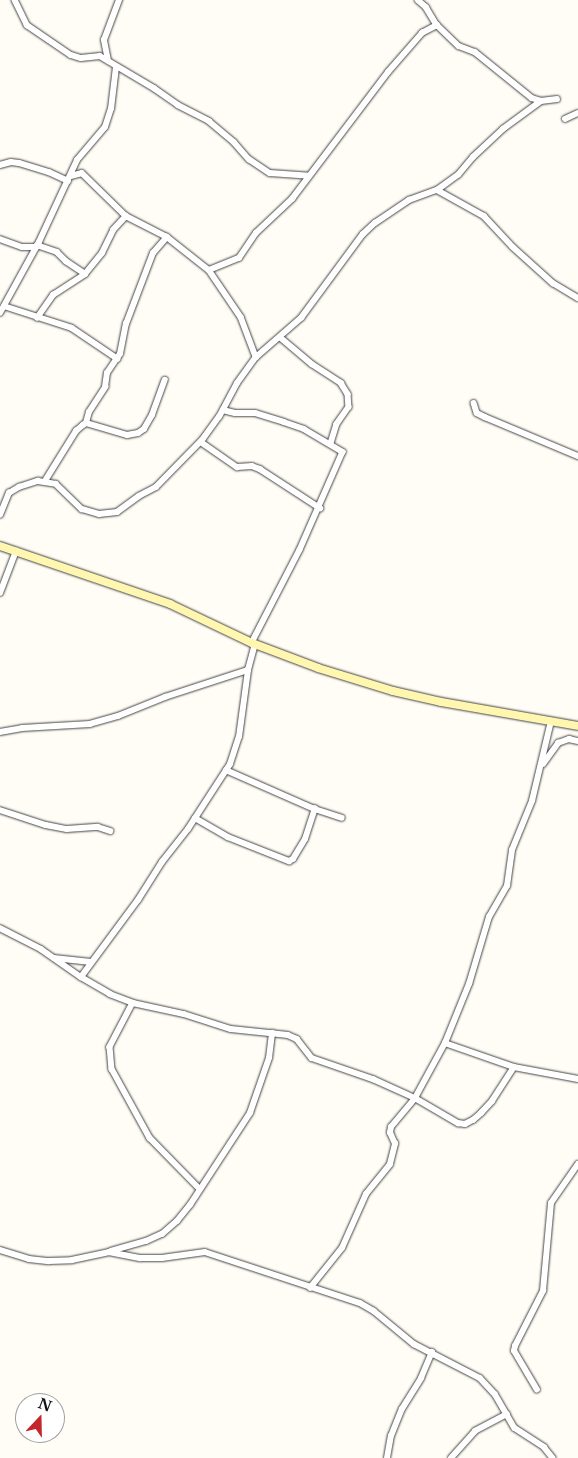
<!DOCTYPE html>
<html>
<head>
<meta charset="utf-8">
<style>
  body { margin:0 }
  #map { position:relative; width:578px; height:1458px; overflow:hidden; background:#fffdf5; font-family:"Libre Baskerville",serif }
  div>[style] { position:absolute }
  .roads { filter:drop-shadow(0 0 1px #444) drop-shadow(0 0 1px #444) }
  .street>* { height:5.5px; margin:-2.75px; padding:0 2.75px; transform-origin:2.75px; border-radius:2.75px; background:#fff }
  .secondary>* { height:8px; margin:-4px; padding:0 4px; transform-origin:4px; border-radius:4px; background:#fff6b0 }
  span { translate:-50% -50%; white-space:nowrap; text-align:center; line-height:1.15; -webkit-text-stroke:5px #fff; paint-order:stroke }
  .north { position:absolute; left:15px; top:1393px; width:50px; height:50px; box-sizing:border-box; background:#fff; border:1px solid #a0a0a0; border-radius:50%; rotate:21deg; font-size:14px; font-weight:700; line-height:20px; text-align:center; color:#111 }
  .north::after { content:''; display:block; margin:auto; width:18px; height:22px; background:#c4262e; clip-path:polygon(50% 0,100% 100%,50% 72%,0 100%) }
</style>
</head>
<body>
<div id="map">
  <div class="roads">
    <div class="street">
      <i style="left:15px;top:0;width:28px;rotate:64deg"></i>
      <i style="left:27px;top:25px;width:53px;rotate:34.3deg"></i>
      <i style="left:71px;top:55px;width:10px;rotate:17deg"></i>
      <i style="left:81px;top:58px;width:19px;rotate:-6deg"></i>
      <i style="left:100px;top:56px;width:63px;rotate:30.7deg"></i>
      <i style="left:154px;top:88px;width:29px;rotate:35deg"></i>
      <i style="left:178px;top:105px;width:35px;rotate:27deg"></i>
      <i style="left:209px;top:121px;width:33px;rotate:40deg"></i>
      <i style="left:234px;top:142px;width:23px;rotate:49deg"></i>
      <i style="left:249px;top:159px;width:25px;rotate:34deg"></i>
      <i style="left:270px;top:173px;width:39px;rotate:4deg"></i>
      <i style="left:418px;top:0;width:11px;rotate:41deg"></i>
      <i style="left:426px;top:7px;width:21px;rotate:59deg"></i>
      <i style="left:437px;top:25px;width:30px;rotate:44deg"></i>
      <i style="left:459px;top:46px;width:17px;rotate:21deg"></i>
      <i style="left:475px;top:52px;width:73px;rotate:38.9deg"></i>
      <i style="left:532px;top:98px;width:9px;rotate:18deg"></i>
      <i style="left:541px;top:101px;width:16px;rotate:-7deg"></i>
      <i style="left:108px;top:61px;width:21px;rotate:-101deg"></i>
      <i style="left:104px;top:40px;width:43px;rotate:-69.4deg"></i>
      <i style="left:565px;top:119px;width:14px;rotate:-25deg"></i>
      <i style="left:0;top:165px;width:11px;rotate:-15deg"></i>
      <i style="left:11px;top:162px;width:8px;rotate:7deg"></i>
      <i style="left:19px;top:163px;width:31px;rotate:17deg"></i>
      <i style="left:49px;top:172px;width:21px;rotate:25deg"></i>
      <i style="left:71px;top:176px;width:11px;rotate:-15deg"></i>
      <i style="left:82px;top:173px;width:62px;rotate:44.3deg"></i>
      <i style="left:126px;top:216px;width:46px;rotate:27.1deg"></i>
      <i style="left:167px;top:237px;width:53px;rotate:38.2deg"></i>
      <i style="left:209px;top:270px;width:57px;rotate:55.8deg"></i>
      <i style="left:241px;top:317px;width:43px;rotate:69.4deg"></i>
      <i style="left:437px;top:190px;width:54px;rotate:29deg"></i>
      <i style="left:484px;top:216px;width:42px;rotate:46.9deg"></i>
      <i style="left:513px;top:247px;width:54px;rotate:42deg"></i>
      <i style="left:553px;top:283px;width:29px;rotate:31deg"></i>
      <i style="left:0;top:239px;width:23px;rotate:20deg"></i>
      <i style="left:22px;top:247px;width:14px"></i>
      <i style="left:37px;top:245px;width:21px;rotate:19deg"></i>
      <i style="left:57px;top:252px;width:13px;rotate:45deg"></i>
      <i style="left:66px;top:261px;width:23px;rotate:34deg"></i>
      <i style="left:209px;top:270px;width:32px;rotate:-22deg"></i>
      <i style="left:239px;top:258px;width:30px;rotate:-56deg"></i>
      <i style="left:256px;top:233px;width:50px;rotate:-43.4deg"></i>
      <i style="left:292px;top:199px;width:159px;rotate:-52.9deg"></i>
      <i style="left:388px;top:72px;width:52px;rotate:-48.9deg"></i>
      <i style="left:422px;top:33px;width:17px;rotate:-28deg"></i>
      <i style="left:4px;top:306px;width:71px;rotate:17.9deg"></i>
      <i style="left:72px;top:328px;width:55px;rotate:34deg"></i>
      <i style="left:0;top:313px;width:81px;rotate:-61.2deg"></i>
      <i style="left:39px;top:242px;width:90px;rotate:-65.1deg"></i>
      <i style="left:77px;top:160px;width:43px;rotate:-49.7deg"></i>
      <i style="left:105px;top:127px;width:19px;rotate:-72deg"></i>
      <i style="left:111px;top:109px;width:42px;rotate:-83.2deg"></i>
      <i style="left:37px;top:318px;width:28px;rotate:-55deg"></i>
      <i style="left:53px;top:295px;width:38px;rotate:-33deg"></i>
      <i style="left:85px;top:274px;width:27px;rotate:-51deg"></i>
      <i style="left:102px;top:253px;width:25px;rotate:-64deg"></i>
      <i style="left:113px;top:230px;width:19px;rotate:-47deg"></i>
      <i style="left:280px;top:337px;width:42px;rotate:40.2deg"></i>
      <i style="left:312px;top:364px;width:35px;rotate:33deg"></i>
      <i style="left:341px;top:383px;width:13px;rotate:58deg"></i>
      <i style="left:348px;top:394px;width:13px;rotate:86deg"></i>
      <i style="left:349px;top:407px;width:21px;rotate:125deg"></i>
      <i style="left:337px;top:424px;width:21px;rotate:107deg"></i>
      <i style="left:474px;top:403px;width:10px;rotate:73deg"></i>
      <i style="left:477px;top:413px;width:9px;rotate:27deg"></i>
      <i style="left:485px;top:417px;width:101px;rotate:22.8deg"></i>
      <i style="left:223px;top:410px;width:12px;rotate:14deg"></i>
      <i style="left:235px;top:413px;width:20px"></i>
      <i style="left:255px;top:413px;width:30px;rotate:17deg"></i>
      <i style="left:284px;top:422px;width:21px;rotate:19deg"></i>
      <i style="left:304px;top:429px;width:45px;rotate:30.5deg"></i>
      <i style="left:343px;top:452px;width:107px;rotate:113.7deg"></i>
      <i style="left:300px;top:550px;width:105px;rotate:117.3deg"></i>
      <i style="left:86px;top:423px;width:11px;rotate:-75deg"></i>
      <i style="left:89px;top:412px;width:30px;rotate:-57deg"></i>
      <i style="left:105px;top:387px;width:14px;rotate:-82deg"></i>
      <i style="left:107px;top:373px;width:23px;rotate:-56deg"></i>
      <i style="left:120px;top:354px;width:31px;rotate:-79deg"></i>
      <i style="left:126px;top:324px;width:76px;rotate:-69.2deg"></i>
      <i style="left:153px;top:253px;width:21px;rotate:-49deg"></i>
      <i style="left:201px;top:442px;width:44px;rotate:34.8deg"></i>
      <i style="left:237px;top:467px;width:15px;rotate:-4deg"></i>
      <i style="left:252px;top:466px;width:9px;rotate:21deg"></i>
      <i style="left:260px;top:469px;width:72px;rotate:33deg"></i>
      <i style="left:45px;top:481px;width:59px;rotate:-58.2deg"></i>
      <i style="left:76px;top:431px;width:9px;rotate:-41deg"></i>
      <i style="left:83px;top:425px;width:4px;rotate:-34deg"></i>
      <i style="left:86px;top:423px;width:43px;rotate:16.3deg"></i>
      <i style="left:127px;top:435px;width:11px;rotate:-10deg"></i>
      <i style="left:138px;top:433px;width:7px;rotate:-34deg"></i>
      <i style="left:144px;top:429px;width:16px;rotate:-60deg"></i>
      <i style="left:152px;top:415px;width:37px;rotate:-70deg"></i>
      <i style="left:0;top:515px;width:24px;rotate:-68deg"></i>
      <i style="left:9px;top:493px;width:12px;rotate:-31deg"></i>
      <i style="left:19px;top:487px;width:20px;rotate:-18deg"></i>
      <i style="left:38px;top:481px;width:18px;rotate:9deg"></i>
      <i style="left:56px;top:484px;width:36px;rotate:44deg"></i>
      <i style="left:82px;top:509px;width:18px;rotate:16deg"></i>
      <i style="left:99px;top:514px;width:18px;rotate:-6deg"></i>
      <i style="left:117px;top:512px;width:27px;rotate:-36deg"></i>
      <i style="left:139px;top:496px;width:19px;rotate:-28deg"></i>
      <i style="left:156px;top:487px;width:66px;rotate:-45.6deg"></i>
      <i style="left:202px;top:440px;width:29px;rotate:-54deg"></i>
      <i style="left:219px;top:417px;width:38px;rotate:-62deg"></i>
      <i style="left:237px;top:383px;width:32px;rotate:-54deg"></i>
      <i style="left:256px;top:357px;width:60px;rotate:-40.9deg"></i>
      <i style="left:301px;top:318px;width:104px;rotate:-53.6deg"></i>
      <i style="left:363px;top:234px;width:16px;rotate:-43deg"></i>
      <i style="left:375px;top:223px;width:41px;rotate:-34.1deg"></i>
      <i style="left:409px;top:200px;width:30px;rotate:-20deg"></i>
      <i style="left:437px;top:190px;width:26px;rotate:-36deg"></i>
      <i style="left:458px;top:175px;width:23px;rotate:-50deg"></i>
      <i style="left:473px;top:157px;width:41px;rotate:-43deg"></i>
      <i style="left:503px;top:129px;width:47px;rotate:-36.4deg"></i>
      <i style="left:0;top:593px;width:45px;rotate:-69.1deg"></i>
      <i style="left:0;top:732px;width:22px;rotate:-10deg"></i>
      <i style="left:22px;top:728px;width:68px;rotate:-3.4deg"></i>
      <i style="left:90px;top:724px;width:29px;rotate:-16deg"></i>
      <i style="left:118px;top:716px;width:51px;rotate:-22deg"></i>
      <i style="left:165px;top:697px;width:87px;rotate:-18deg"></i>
      <i style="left:543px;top:764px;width:26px;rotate:-54deg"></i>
      <i style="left:558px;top:743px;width:12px;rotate:-20deg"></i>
      <i style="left:569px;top:739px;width:9px;rotate:13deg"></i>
      <i style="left:226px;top:770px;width:97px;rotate:23.7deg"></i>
      <i style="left:315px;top:809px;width:28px;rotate:18deg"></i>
      <i style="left:0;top:810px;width:48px;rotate:18.1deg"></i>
      <i style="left:46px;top:825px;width:21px;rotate:11deg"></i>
      <i style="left:67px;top:829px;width:31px;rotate:-4deg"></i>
      <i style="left:98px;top:827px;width:13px;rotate:18deg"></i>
      <i style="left:195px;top:818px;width:38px;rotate:30deg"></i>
      <i style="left:228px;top:837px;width:66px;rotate:21.5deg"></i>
      <i style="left:289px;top:861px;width:4px;rotate:-27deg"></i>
      <i style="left:293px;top:859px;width:23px;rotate:-59deg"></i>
      <i style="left:305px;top:839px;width:32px;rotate:-72deg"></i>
      <i style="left:0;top:928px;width:46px;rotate:27.1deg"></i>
      <i style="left:41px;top:949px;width:49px;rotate:35deg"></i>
      <i style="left:81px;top:977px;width:34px;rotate:30deg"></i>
      <i style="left:110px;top:994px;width:25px;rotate:21deg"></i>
      <i style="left:133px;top:1003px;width:52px;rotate:12.2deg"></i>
      <i style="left:184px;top:1014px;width:49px;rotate:17.7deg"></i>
      <i style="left:231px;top:1029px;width:57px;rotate:6deg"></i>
      <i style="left:288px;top:1035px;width:10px;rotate:24deg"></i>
      <i style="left:297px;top:1039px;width:24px;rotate:52deg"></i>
      <i style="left:312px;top:1058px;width:65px;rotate:19deg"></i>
      <i style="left:373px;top:1079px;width:46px;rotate:24.3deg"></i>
      <i style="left:415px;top:1098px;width:50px;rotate:30.2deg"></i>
      <i style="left:458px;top:1123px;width:7px;rotate:8deg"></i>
      <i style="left:465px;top:1124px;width:9px;rotate:-27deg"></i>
      <i style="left:473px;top:1120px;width:11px;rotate:-41deg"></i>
      <i style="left:481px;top:1113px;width:16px;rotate:-47deg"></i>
      <i style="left:492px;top:1101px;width:40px;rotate:-57.1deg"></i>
      <i style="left:54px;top:958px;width:37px;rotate:6deg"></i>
      <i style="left:81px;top:977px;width:96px;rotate:-53.5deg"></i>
      <i style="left:138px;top:900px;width:45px;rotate:-57.7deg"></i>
      <i style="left:162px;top:862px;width:42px;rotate:-51.8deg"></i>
      <i style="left:188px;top:829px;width:77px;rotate:-57.1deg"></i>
      <i style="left:230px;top:764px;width:28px;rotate:-72deg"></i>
      <i style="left:239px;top:737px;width:68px;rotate:-82.3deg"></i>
      <i style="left:248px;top:670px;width:27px;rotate:-75deg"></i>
      <i style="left:133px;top:1003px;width:50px;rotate:117.6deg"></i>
      <i style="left:110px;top:1047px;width:22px;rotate:85deg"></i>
      <i style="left:112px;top:1069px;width:79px;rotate:61.2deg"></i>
      <i style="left:150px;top:1138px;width:71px;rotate:45.6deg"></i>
      <i style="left:445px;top:1043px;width:73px;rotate:19.2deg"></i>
      <i style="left:514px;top:1067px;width:65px;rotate:10.6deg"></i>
      <i style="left:0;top:1250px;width:30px;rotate:17deg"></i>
      <i style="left:29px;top:1259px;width:20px;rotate:6deg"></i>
      <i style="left:49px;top:1261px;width:23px;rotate:-2deg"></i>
      <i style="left:72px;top:1260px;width:38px;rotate:-12deg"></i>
      <i style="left:109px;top:1252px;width:32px;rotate:11deg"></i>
      <i style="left:140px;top:1258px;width:22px"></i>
      <i style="left:162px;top:1258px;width:43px;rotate:-7.9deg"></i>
      <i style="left:205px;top:1252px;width:163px;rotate:18.2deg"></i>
      <i style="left:360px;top:1303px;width:16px;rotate:30deg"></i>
      <i style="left:374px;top:1311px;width:52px;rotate:39.5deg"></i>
      <i style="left:414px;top:1344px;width:74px;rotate:27.3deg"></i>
      <i style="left:480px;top:1378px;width:22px;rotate:47deg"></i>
      <i style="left:495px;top:1394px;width:39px;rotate:60deg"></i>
      <i style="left:515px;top:1428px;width:35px;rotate:33deg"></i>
      <i style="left:544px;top:1447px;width:14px;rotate:51deg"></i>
      <i style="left:111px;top:1251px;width:36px;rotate:-16deg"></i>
      <i style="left:146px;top:1241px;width:17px;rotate:-24deg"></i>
      <i style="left:162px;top:1234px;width:20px;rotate:-41deg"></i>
      <i style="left:177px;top:1221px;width:21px;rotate:-51deg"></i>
      <i style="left:190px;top:1205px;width:110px;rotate:-56.9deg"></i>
      <i style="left:250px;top:1113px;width:58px;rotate:-70.9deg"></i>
      <i style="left:269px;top:1058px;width:25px;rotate:-83deg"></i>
      <i style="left:310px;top:1288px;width:51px;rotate:-51.3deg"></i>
      <i style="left:342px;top:1248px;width:59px;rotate:-66deg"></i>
      <i style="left:366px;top:1194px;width:38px;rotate:-51deg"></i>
      <i style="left:390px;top:1164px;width:21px;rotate:-76deg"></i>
      <i style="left:395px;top:1144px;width:12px;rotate:-114deg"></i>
      <i style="left:390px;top:1133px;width:6px;rotate:-81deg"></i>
      <i style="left:391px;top:1127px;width:38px;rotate:-50deg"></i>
      <i style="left:415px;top:1098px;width:63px;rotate:-61.4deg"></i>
      <i style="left:445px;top:1043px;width:64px;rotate:-67.9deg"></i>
      <i style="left:469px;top:984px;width:70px;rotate:-73.4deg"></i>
      <i style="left:489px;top:917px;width:36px;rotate:-60deg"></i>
      <i style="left:507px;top:886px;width:36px;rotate:-82deg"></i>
      <i style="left:512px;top:850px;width:53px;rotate:-67.8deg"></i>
      <i style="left:532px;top:801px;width:82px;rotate:-76.6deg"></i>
      <i style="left:537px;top:1390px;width:45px;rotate:-120.5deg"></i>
      <i style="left:514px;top:1351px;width:5px;rotate:-79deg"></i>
      <i style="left:515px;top:1346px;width:62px;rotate:-63deg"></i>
      <i style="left:543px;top:1291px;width:88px;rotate:-84.8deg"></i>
      <i style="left:551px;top:1203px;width:47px;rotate:-55.3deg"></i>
      <i style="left:387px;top:1458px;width:22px;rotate:-80deg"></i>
      <i style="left:391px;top:1436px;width:29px;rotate:-68deg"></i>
      <i style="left:402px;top:1409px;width:36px;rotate:-58deg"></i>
      <i style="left:421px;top:1378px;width:28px;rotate:-67deg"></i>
      <i style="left:451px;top:1458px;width:36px;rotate:-48deg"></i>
      <i style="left:475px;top:1431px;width:36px;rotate:-28deg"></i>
    </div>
    <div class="secondary">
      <i style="left:0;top:546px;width:180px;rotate:18.8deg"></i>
      <i style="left:170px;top:604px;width:91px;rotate:25.4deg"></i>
      <i style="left:252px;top:643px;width:71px;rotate:20.7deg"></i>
      <i style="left:318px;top:668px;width:78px;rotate:17deg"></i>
      <i style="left:393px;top:691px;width:49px;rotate:12.9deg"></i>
      <i style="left:441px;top:702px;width:139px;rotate:9.9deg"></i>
    </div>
  </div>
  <div class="north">N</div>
</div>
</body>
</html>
